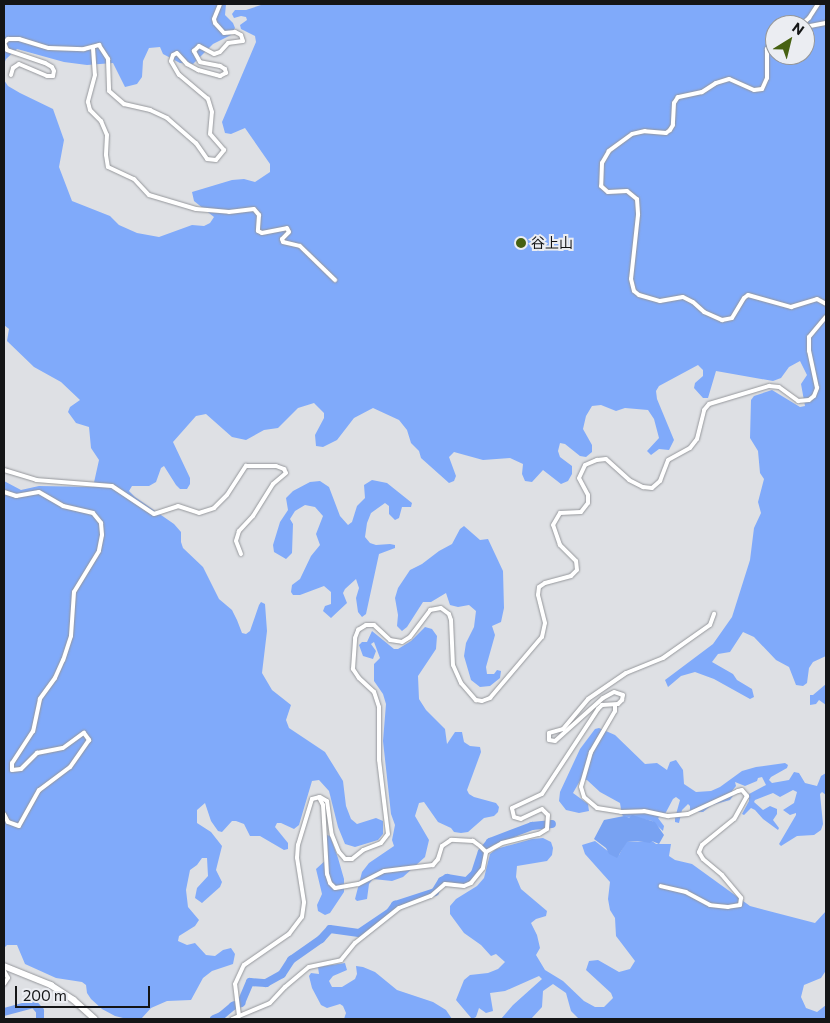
<!DOCTYPE html>
<html>
<head>
<meta charset="utf-8">
<style>
  body { margin:0 }
  #map { position:relative; width:830px; height:1023px; overflow:hidden; background:#dee0e4; font-family:Commissioner,"Noto Sans JP",sans-serif }
  div>[style] { position:absolute }
  .forest>* { inset:0; background:#80aafa }
  .water>* { inset:0; background:#78a2f2 }
  .river>* { height:8px; margin:-4px; padding:0 4px; transform-origin:4px; border-radius:4px; background:#78a2f2 }
  .roads { filter:drop-shadow(0 0 1px #95979b) drop-shadow(0 0 1px #95979b) }
  .minor>* { height:4px; margin:-2px; padding:0 2px; transform-origin:2px; border-radius:2px; background:#fff }
  .primary>* { height:5.5px; margin:-2.75px; padding:0 2.75px; transform-origin:2.75px; border-radius:2.75px; background:#fff }
  .dots>* { width:14px; height:14px; translate:-50% -50%; box-sizing:border-box; border:2px solid #ebedf2; border-radius:50% }
  span { translate:-50% -50%; white-space:nowrap; text-align:center; line-height:1.15; -webkit-text-stroke:4px #ebedf2; paint-order:stroke }
  .poi-label { font-size:14px; color:#141516 }
  .left { translate:0 -50%; text-align:left }
  .frame { position:absolute; inset:0; border:5px solid #141516; pointer-events:none }
  .north { position:absolute; left:765px; top:15px; width:50px; height:50px; box-sizing:border-box; background:#ebedf2; border:1px solid #95979a; border-radius:50%; rotate:36deg; font-size:14px; font-weight:700; line-height:20px; text-align:center; color:#141516 }
  .north::after { content:''; display:block; margin:auto; width:18px; height:22px; background:#466112; clip-path:polygon(50% 0,100% 100%,50% 72%,0 100%) }
  .scale { position:absolute; left:15px; top:986px; width:135px; height:22px; box-sizing:border-box; border:2px solid #141516; border-top:0; padding-left:6px; font-size:15px; line-height:18px; white-space:nowrap; color:#141516; -webkit-text-stroke:4px #ebedf2; paint-order:stroke }
</style>
</head>
<body>
<div id="map">
  <div class="forest">
    <i style="clip-path:polygon(4px 4px,226px 4px,225px 15px,233px 23px,235px 28px,231px 35px,213px 44px,193px 64px,180px 63px,163px 54px,160px 47px,149px 48px,143px 61px,142px 77px,137px 84px,125px 87px,113px 63px,87px 65px,64px 62px,17px 49px,6px 59px,4px 64px)"></i>
    <i style="clip-path:polygon(evenodd,264px 4px,826px 4px,826px 656px,813px 662px,809px 668px,807px 683px,803px 686px,796px 685px,789px 667px,776px 660px,754px 637px,743px 632px,730px 652px,718px 654px,712px 662px,733px 674px,737px 680px,752px 689px,754px 697px,750px 699px,714px 679px,695px 672px,681px 676px,668px 687px,665px 680px,713px 644px,732px 617px,750px 560px,754px 528px,761px 513px,758px 502px,764px 479px,760px 473px,758px 451px,750px 438px,751px 400px,754px 396px,772px 390px,800px 407px,805px 406px,801px 384px,807px 375px,800px 361px,789px 367px,781px 378px,773px 381px,716px 371px,708px 398px,703px 398px,694px 388px,695px 383px,703px 376px,703px 370px,698px 365px,659px 386px,656px 391px,657px 399px,674px 440px,669px 450px,659px 449px,651px 455px,647px 451px,659px 438px,654px 419px,648px 410px,625px 408px,616px 411px,601px 405px,592px 406px,586px 416px,583px 429px,592px 445px,592px 452px,586px 457px,580px 456px,565px 444px,560px 443px,558px 451px,560px 457px,572px 466px,572px 474px,568px 481px,561px 484px,543px 470px,532px 482px,525px 481px,522px 474px,523px 464px,510px 458px,483px 460px,454px 452px,449px 457px,456px 476px,454px 481px,449px 483px,421px 458px,419px 451px,411px 443px,407px 430px,399px 420px,373px 408px,354px 418px,337px 440px,323px 447px,316px 446px,315px 435px,324px 418px,324px 413px,314px 403px,298px 408px,278px 428px,264px 430px,246px 440px,232px 437px,206px 414px,196px 416px,173px 442px,190px 478px,190px 484px,187px 489px,180px 489px,176px 485px,164px 466px,161px 468px,156px 482px,149px 486px,132px 486px,129px 491px,135px 497px,174px 524px,181px 532px,181px 542px,183px 548px,203px 567px,219px 599px,232px 610px,237px 620px,242px 633px,246px 634px,250px 631px,259px 605px,261px 602px,265px 604px,267px 631px,262px 673px,272px 690px,291px 705px,286px 720px,289px 728px,325px 752px,343px 781px,346px 806px,351px 819px,357px 824px,376px 818px,383px 821px,383px 834px,378px 840px,355px 847px,345px 844px,338px 827px,329px 791px,319px 780px,312px 781px,299px 825px,294px 829px,281px 823px,277px 823px,275px 827px,288px 843px,288px 849px,284px 850px,260px 836px,250px 836px,244px 824px,236px 821px,232px 821px,222px 832px,218px 831px,211px 821px,205px 803px,197px 810px,197px 823px,211px 832px,222px 846px,216px 870px,222px 882px,220px 887px,202px 903px,195px 898px,197px 888px,208px 876px,207px 858px,202px 858px,197px 865px,190px 870px,186px 890px,188px 907px,199px 920px,195px 926px,179px 936px,178px 941px,187px 945px,195px 943px,206px 955px,215px 956px,223px 950px,231px 948px,235px 954px,233px 964px,212px 971px,203px 978px,191px 1000px,167px 1001px,151px 1008px,141px 1019px,127px 1019px,115px 1016px,102px 1009px,91px 999px,87px 993px,86px 985px,82px 982px,56px 978px,25px 964px,17px 945px,7px 945px,4px 948px,4px 481px,21px 490px,39px 486px,93px 487px,99px 460px,91px 448px,89px 427px,76px 423px,68px 412px,70px 407px,80px 400px,61px 382px,34px 367px,7px 341px,9px 329px,4px 325px,4px 80px,8px 86px,20px 93px,53px 109px,64px 140px,59px 167px,72px 201px,110px 216px,119px 225px,137px 233px,159px 237px,192px 225px,204px 226px,210px 223px,214px 217px,194px 201px,192px 192px,232px 180px,244px 179px,255px 182px,270px 172px,270px 164px,245px 128px,231px 134px,225px 133px,222px 122px,256px 42px,255px 36px,241px 29px,240px 25px,247px 20px,246px 17px,241px 16px,234px 18px,232px 14px,235px 10px,246px 10px,264px 4px,775px 25px,805px 25px,805px 55px,775px 55px,775px 25px)"></i>
    <i style="clip-path:polygon(372px 480px,387px 483px,412px 503px,411px 507px,402px 507px,399px 518px,395px 520px,389px 514px,389px 506px,385px 503px,371px 513px,367px 523px,365px 537px,370px 543px,376px 545px,390px 544px,395px 545px,395px 548px,379px 554px,366px 614px,362px 617px,358px 612px,356px 598px,359px 588px,356px 579px,345px 589px,343px 593px,347px 603px,331px 618px,323px 611px,325px 606px,331px 604px,331px 592px,324px 586px,300px 595px,293px 595px,291px 592px,292px 585px,300px 579px,311px 556px,320px 545px,316px 534px,323px 516px,315px 507px,305px 505px,295px 511px,290px 519px,293px 524px,292px 553px,286px 559px,274px 552px,273px 545px,280px 522px,288px 510px,286px 498px,293px 491px,310px 482px,320px 481px,329px 487px,340px 516px,348px 525px,352px 522px,357px 506px,365px 498px,364px 485px)"></i>
    <i style="clip-path:polygon(464px 526px,480px 540px,488px 539px,503px 571px,504px 608px,501px 622px,492px 626px,495px 635px,486px 667px,487px 674px,494px 674px,497px 670px,501px 671px,500px 678px,490px 686px,480px 687px,471px 680px,464px 656px,466px 643px,474px 627px,476px 611px,469px 605px,458px 607px,450px 605px,446px 593px,431px 602px,423px 602px,407px 627px,402px 631px,397px 626px,398px 615px,395px 598px,398px 588px,410px 570px,422px 564px,439px 551px,452px 544px,460px 529px)"></i>
    <i style="clip-path:polygon(425px 627px,432px 629px,437px 636px,436px 649px,418px 676px,419px 699px,426px 710px,445px 729px,447px 744px,455px 732px,462px 732px,464px 742px,470px 746px,480px 747px,481px 752px,467px 790px,469px 794px,474px 797px,496px 803px,499px 807px,498px 812px,494px 816px,484px 818px,468px 832px,461px 833px,454px 832px,451px 828px,438px 822px,424px 802px,419px 803px,415px 816px,429px 840px,425px 857px,403px 877px,392px 881px,373px 879px,369px 884px,367px 899px,357px 901px,355px 899px,362px 872px,369px 863px,394px 846px,392px 840px,395px 825px,391px 814px,383px 741px,386px 704px,383px 694px,374px 681px,374px 664px,380px 658px,374px 642px,371px 644px,376px 651px,373px 659px,363px 656px,359px 645px,362px 642px,367px 642px,372px 631px,394px 649px,398px 649px,411px 641px)"></i>
    <i style="clip-path:polygon(826px 684px,826px 705px,819px 700px,816px 704px,810px 705px,810px 695px,813px 695px)"></i>
    <i style="clip-path:polygon(599px 728px,615px 735px,645px 764px,657px 763px,667px 770px,670px 762px,676px 760px,683px 770px,684px 784px,696px 792px,711px 791px,720px 787px,742px 771px,756px 767px,785px 763px,788px 765px,787px 768px,771px 777px,769px 780px,772px 783px,789px 780px,794px 772px,799px 773px,805px 783px,817px 786px,821px 776px,826px 773px,826px 795px,822px 792px,820px 794px,823px 824px,821px 830px,814px 835px,797px 836px,781px 846px,779px 844px,796px 815px,796px 813px,790px 815px,783px 810px,794px 803px,797px 792px,793px 790px,780px 797px,773px 793px,755px 800px,754px 802px,763px 810px,770px 806px,777px 809px,777px 814px,773px 820px,779px 828px,778px 830px,763px 819px,755px 810px,751px 808px,744px 815px,742px 814px,749px 801px,749px 794px,766px 785px,762px 777px,758px 778px,757px 781px,745px 786px,735px 782px,736px 786px,732px 791px,733px 796px,730px 800px,712px 805px,703px 812px,690px 812px,690px 806px,688px 804px,682px 810px,679px 823px,675px 822px,675px 818px,680px 800px,676px 797px,673px 799px,665px 814px,658px 818px,664px 826px,663px 831px,652px 821px,634px 817px,626px 818px,622px 815px,620px 803px,600px 792px,587px 780px,581px 779px,573px 793px,588px 804px,589px 811px,579px 813px,566px 810px,559px 801px,560px 792px,580px 749px,595px 729px)"></i>
    <i style="clip-path:polygon(327px 835px,330px 836px,338px 858px,344px 879px,344px 892px,330px 913px,325px 915px,318px 911px,317px 905px,322px 894px,316px 869px,327px 859px)"></i>
    <i style="clip-path:polygon(543px 838px,551px 842px,553px 848px,552px 855px,547px 861px,517px 866px,516px 877px,521px 889px,547px 911px,546px 916px,536px 919px,531px 923px,537px 935px,540px 948px,536px 955px,545px 970px,563px 981px,584px 1001px,595px 1007px,604px 1007px,613px 998px,611px 993px,586px 970px,589px 961px,598px 960px,619px 972px,630px 969px,635px 961px,616px 936px,615px 918px,610px 910px,608px 899px,610px 882px,585px 854px,582px 845px,595px 841px,609px 852px,619px 855px,626px 842px,652px 841px,656px 844px,671px 844px,669px 856px,675px 860px,692px 864px,750px 906px,815px 923px,826px 911px,825px 972px,821px 978px,804px 985px,801px 997px,806px 1008px,817px 1012px,826px 1005px,826px 1019px,578px 1018px,571px 1011px,566px 993px,553px 984px,543px 991px,542px 1007px,531px 1019px,501px 1019px,513px 1005px,542px 979px,539px 976px,505px 991px,490px 993px,493px 1011px,486px 1013px,479px 1008px,476px 1017px,472px 1019px,456px 1000px,464px 980px,470px 975px,488px 973px,498px 969px,505px 962px,496px 954px,491px 956px,481px 945px,464px 933px,450px 914px,450px 906px,456px 899px,477px 886px,484px 878px,490px 854px,496px 849px,532px 839px)"></i>
    <i style="clip-path:polygon(345px 963px,347px 970px,333px 976px,329px 981px,332px 987px,342px 987px,355px 979px,357px 974px,356px 966px,363px 967px,375px 972px,397px 990px,433px 1002px,446px 1010px,452px 1019px,344px 1019px,346px 1013px,343px 1006px,340px 1004px,327px 1008px,321px 1005px,312px 988px,309px 976px,311px 973px,319px 974px,318px 967px)"></i>
  </div>
  <div class="water">
    <i style="clip-path:polygon(632px 815px,655px 822px,664px 835px,659px 844px,652px 841px,650px 843px,638px 841px,627px 842px,617px 858px,609px 854px,606px 848px,594px 839px,604px 820px,624px 816px,629px 818px)"></i>
  </div>
  <div class="river">
    <i style="left:4px;top:1012px;width:31px;rotate:-15deg"></i>
    <i style="left:34px;top:1004px;width:9px;rotate:49deg"></i>
    <i style="left:40px;top:1011px;width:8px;rotate:90deg"></i>
    <i style="left:214px;top:1019px;width:8px;rotate:-23deg"></i>
    <i style="left:221px;top:1016px;width:16px;rotate:-40deg"></i>
    <i style="left:233px;top:1006px;width:9px;rotate:-21deg"></i>
    <i style="left:241px;top:1003px;width:23px;rotate:-67deg"></i>
    <i style="left:250px;top:982px;width:16px;rotate:4deg"></i>
    <i style="left:266px;top:983px;width:18px;rotate:-29deg"></i>
    <i style="left:282px;top:974px;width:17px;rotate:-57deg"></i>
    <i style="left:291px;top:960px;width:37px;rotate:-35deg"></i>
    <i style="left:321px;top:939px;width:13px;rotate:-48deg"></i>
    <i style="left:330px;top:929px;width:29px;rotate:8deg"></i>
    <i style="left:359px;top:933px;width:37px;rotate:-34deg"></i>
    <i style="left:390px;top:912px;width:9px;rotate:-54deg"></i>
    <i style="left:395px;top:905px;width:42px;rotate:-18deg"></i>
    <i style="left:435px;top:892px;width:13px;rotate:-58deg"></i>
    <i style="left:442px;top:881px;width:6px;rotate:-31deg"></i>
    <i style="left:447px;top:878px;width:20px;rotate:9deg"></i>
    <i style="left:467px;top:881px;width:11px;rotate:-45deg"></i>
    <i style="left:475px;top:873px;width:22px;rotate:-72deg"></i>
    <i style="left:482px;top:852px;width:13px;rotate:-51deg"></i>
    <i style="left:490px;top:842px;width:45px;rotate:-20.9deg"></i>
    <i style="left:532px;top:826px;width:20px;rotate:-6deg"></i>
  </div>
  <div class="roads">
    <div class="minor">
      <i style="left:801px;top:25px;width:11px;rotate:-41deg"></i>
      <i style="left:809px;top:18px;width:17px;rotate:-57deg"></i>
      <i style="left:805px;top:27px;width:21px;rotate:-11deg"></i>
      <i style="left:775px;top:39px;width:13px;rotate:129deg"></i>
      <i style="left:767px;top:49px;width:29px;rotate:90deg"></i>
      <i style="left:767px;top:78px;width:12px;rotate:114deg"></i>
      <i style="left:762px;top:89px;width:8px;rotate:173deg"></i>
      <i style="left:754px;top:90px;width:27px;rotate:-156deg"></i>
      <i style="left:729px;top:79px;width:14px;rotate:163deg"></i>
      <i style="left:716px;top:83px;width:17px;rotate:147deg"></i>
      <i style="left:702px;top:92px;width:25px;rotate:168deg"></i>
      <i style="left:678px;top:97px;width:7px;rotate:124deg"></i>
      <i style="left:674px;top:103px;width:22px;rotate:93deg"></i>
      <i style="left:673px;top:125px;width:6px;rotate:121deg"></i>
      <i style="left:670px;top:130px;width:5px;rotate:143deg"></i>
      <i style="left:666px;top:133px;width:21px;rotate:-175deg"></i>
      <i style="left:645px;top:131px;width:13px;rotate:167deg"></i>
      <i style="left:632px;top:134px;width:29px;rotate:144deg"></i>
      <i style="left:609px;top:151px;width:14px;rotate:120deg"></i>
      <i style="left:602px;top:163px;width:23px;rotate:92deg"></i>
      <i style="left:601px;top:186px;width:9px;rotate:41deg"></i>
      <i style="left:608px;top:192px;width:19px;rotate:-3deg"></i>
      <i style="left:627px;top:191px;width:13px;rotate:39deg"></i>
      <i style="left:637px;top:199px;width:16px;rotate:86deg"></i>
      <i style="left:638px;top:215px;width:64px;rotate:96.2deg"></i>
      <i style="left:631px;top:279px;width:12px;rotate:76deg"></i>
      <i style="left:634px;top:291px;width:6px;rotate:39deg"></i>
      <i style="left:639px;top:295px;width:22px;rotate:16deg"></i>
      <i style="left:660px;top:301px;width:23px;rotate:-10deg"></i>
      <i style="left:683px;top:297px;width:11px;rotate:27deg"></i>
      <i style="left:693px;top:302px;width:15px;rotate:42deg"></i>
      <i style="left:704px;top:312px;width:20px;rotate:24deg"></i>
      <i style="left:722px;top:320px;width:10px;rotate:-11deg"></i>
      <i style="left:732px;top:318px;width:23px;rotate:-59deg"></i>
      <i style="left:744px;top:298px;width:5px;rotate:-37deg"></i>
      <i style="left:748px;top:295px;width:45px;rotate:15.6deg"></i>
      <i style="left:791px;top:307px;width:27px;rotate:-17deg"></i>
      <i style="left:817px;top:299px;width:10px;rotate:29deg"></i>
      <i style="left:93px;top:48px;width:27px;rotate:86deg"></i>
      <i style="left:95px;top:75px;width:28px;rotate:105deg"></i>
      <i style="left:88px;top:102px;width:8px;rotate:76deg"></i>
      <i style="left:90px;top:110px;width:16px;rotate:45deg"></i>
      <i style="left:101px;top:121px;width:15px;rotate:67deg"></i>
      <i style="left:107px;top:135px;width:20px;rotate:93deg"></i>
      <i style="left:106px;top:155px;width:12px;rotate:81deg"></i>
      <i style="left:108px;top:167px;width:29px;rotate:25deg"></i>
      <i style="left:134px;top:179px;width:22px;rotate:47deg"></i>
      <i style="left:149px;top:195px;width:49px;rotate:16.6deg"></i>
      <i style="left:196px;top:209px;width:33px;rotate:5deg"></i>
      <i style="left:229px;top:212px;width:25px;rotate:-7deg"></i>
      <i style="left:254px;top:209px;width:8px;rotate:50deg"></i>
      <i style="left:259px;top:215px;width:16px;rotate:94deg"></i>
      <i style="left:258px;top:231px;width:4px;rotate:27deg"></i>
      <i style="left:262px;top:233px;width:25px;rotate:-11deg"></i>
      <i style="left:287px;top:228px;width:4px;rotate:63deg"></i>
      <i style="left:289px;top:232px;width:10px;rotate:135deg"></i>
      <i style="left:282px;top:239px;width:3px;rotate:72deg"></i>
      <i style="left:283px;top:242px;width:17px;rotate:13deg"></i>
      <i style="left:300px;top:246px;width:49px;rotate:44.2deg"></i>
      <i style="left:11px;top:75px;width:7px;rotate:-74deg"></i>
      <i style="left:13px;top:68px;width:7px;rotate:-34deg"></i>
      <i style="left:19px;top:64px;width:30px;rotate:23deg"></i>
      <i style="left:47px;top:76px;width:6px"></i>
      <i style="left:53px;top:76px;width:5px;rotate:-79deg"></i>
      <i style="left:54px;top:71px;width:4px;rotate:-117deg"></i>
      <i style="left:52px;top:67px;width:8px;rotate:-150deg"></i>
      <i style="left:45px;top:63px;width:40px;rotate:-161.1deg"></i>
      <i style="left:7px;top:50px;width:8px;rotate:-113deg"></i>
      <i style="left:4px;top:43px;width:6px;rotate:-45deg"></i>
      <i style="left:8px;top:39px;width:11px"></i>
      <i style="left:19px;top:39px;width:31px;rotate:17deg"></i>
      <i style="left:49px;top:48px;width:35px;rotate:2deg"></i>
      <i style="left:84px;top:49px;width:16px;rotate:-15deg"></i>
      <i style="left:99px;top:45px;width:17px;rotate:57deg"></i>
      <i style="left:108px;top:59px;width:32px;rotate:88deg"></i>
      <i style="left:109px;top:91px;width:20px;rotate:41deg"></i>
      <i style="left:124px;top:104px;width:27px;rotate:13deg"></i>
      <i style="left:150px;top:110px;width:19px;rotate:25deg"></i>
      <i style="left:167px;top:118px;width:38px;rotate:41deg"></i>
      <i style="left:196px;top:143px;width:19px;rotate:55deg"></i>
      <i style="left:207px;top:159px;width:9px;rotate:6deg"></i>
      <i style="left:216px;top:160px;width:13px;rotate:-51deg"></i>
      <i style="left:224px;top:150px;width:21px;rotate:-131deg"></i>
      <i style="left:210px;top:134px;width:22px;rotate:-85deg"></i>
      <i style="left:212px;top:112px;width:14px;rotate:-107deg"></i>
      <i style="left:208px;top:99px;width:38px;rotate:-140deg"></i>
      <i style="left:179px;top:75px;width:16px;rotate:-120deg"></i>
      <i style="left:171px;top:61px;width:6px;rotate:-72deg"></i>
      <i style="left:173px;top:55px;width:4px;rotate:-27deg"></i>
      <i style="left:177px;top:53px;width:15px;rotate:48deg"></i>
      <i style="left:187px;top:64px;width:13px;rotate:29deg"></i>
      <i style="left:198px;top:70px;width:23px;rotate:15deg"></i>
      <i style="left:220px;top:76px;width:7px;rotate:-27deg"></i>
      <i style="left:226px;top:73px;width:4px;rotate:-104deg"></i>
      <i style="left:225px;top:69px;width:6px;rotate:-149deg"></i>
      <i style="left:220px;top:66px;width:20px;rotate:-169deg"></i>
      <i style="left:200px;top:62px;width:13px;rotate:-119deg"></i>
      <i style="left:194px;top:51px;width:7px;rotate:-45deg"></i>
      <i style="left:199px;top:46px;width:17px;rotate:28deg"></i>
      <i style="left:214px;top:54px;width:6px;rotate:-18deg"></i>
      <i style="left:220px;top:52px;width:12px;rotate:-48deg"></i>
      <i style="left:228px;top:43px;width:15px;rotate:-8deg"></i>
      <i style="left:243px;top:41px;width:6px;rotate:-108deg"></i>
      <i style="left:241px;top:35px;width:7px;rotate:-153deg"></i>
      <i style="left:235px;top:32px;width:11px;rotate:175deg"></i>
      <i style="left:224px;top:33px;width:13px;rotate:-132deg"></i>
      <i style="left:215px;top:23px;width:4px;rotate:-104deg"></i>
      <i style="left:214px;top:19px;width:16px;rotate:-68deg"></i>
      <i style="left:4px;top:470px;width:34px;rotate:17deg"></i>
      <i style="left:36px;top:480px;width:76px;rotate:4.5deg"></i>
      <i style="left:112px;top:486px;width:50px;rotate:33.7deg"></i>
      <i style="left:154px;top:514px;width:25px;rotate:-18deg"></i>
      <i style="left:178px;top:506px;width:22px;rotate:18deg"></i>
      <i style="left:199px;top:513px;width:16px;rotate:-18deg"></i>
      <i style="left:214px;top:508px;width:18px;rotate:-45deg"></i>
      <i style="left:227px;top:495px;width:35px;rotate:-57deg"></i>
      <i style="left:246px;top:466px;width:30px"></i>
      <i style="left:276px;top:466px;width:9px;rotate:21deg"></i>
      <i style="left:284px;top:469px;width:4px;rotate:63deg"></i>
      <i style="left:286px;top:473px;width:17px;rotate:140deg"></i>
      <i style="left:273px;top:484px;width:38px;rotate:122deg"></i>
      <i style="left:253px;top:516px;width:21px;rotate:133deg"></i>
      <i style="left:239px;top:531px;width:10px;rotate:107deg"></i>
      <i style="left:236px;top:541px;width:14px;rotate:69deg"></i>
      <i style="left:4px;top:492px;width:13px;rotate:18deg"></i>
      <i style="left:16px;top:496px;width:23px;rotate:-10deg"></i>
      <i style="left:39px;top:492px;width:28px;rotate:30deg"></i>
      <i style="left:63px;top:506px;width:31px;rotate:13deg"></i>
      <i style="left:93px;top:513px;width:13px;rotate:51deg"></i>
      <i style="left:101px;top:523px;width:12px;rotate:85deg"></i>
      <i style="left:102px;top:535px;width:16px;rotate:101deg"></i>
      <i style="left:99px;top:551px;width:48px;rotate:121.4deg"></i>
      <i style="left:74px;top:592px;width:44px;rotate:93.9deg"></i>
      <i style="left:71px;top:636px;width:25px;rotate:108deg"></i>
      <i style="left:63px;top:660px;width:20px;rotate:114deg"></i>
      <i style="left:55px;top:678px;width:26px;rotate:126deg"></i>
      <i style="left:40px;top:699px;width:33px;rotate:102deg"></i>
      <i style="left:33px;top:731px;width:38px;rotate:123deg"></i>
      <i style="left:12px;top:763px;width:7px;rotate:90deg"></i>
      <i style="left:12px;top:770px;width:9px;rotate:-6deg"></i>
      <i style="left:21px;top:769px;width:23px;rotate:-45deg"></i>
      <i style="left:37px;top:753px;width:26px;rotate:-11deg"></i>
      <i style="left:63px;top:748px;width:26px;rotate:-36deg"></i>
      <i style="left:84px;top:733px;width:9px;rotate:54deg"></i>
      <i style="left:89px;top:740px;width:33px;rotate:125deg"></i>
      <i style="left:70px;top:767px;width:39px;rotate:143deg"></i>
      <i style="left:39px;top:790px;width:41px;rotate:119.1deg"></i>
      <i style="left:19px;top:826px;width:12px;rotate:-160deg"></i>
      <i style="left:8px;top:822px;width:9px;rotate:-117deg"></i>
      <i style="left:615px;top:705px;width:6px;rotate:90deg"></i>
      <i style="left:615px;top:711px;width:48px;rotate:120.3deg"></i>
      <i style="left:591px;top:752px;width:36px;rotate:106deg"></i>
      <i style="left:581px;top:787px;width:10px;rotate:73deg"></i>
      <i style="left:584px;top:797px;width:17px;rotate:40deg"></i>
      <i style="left:597px;top:808px;width:24px;rotate:9deg"></i>
      <i style="left:621px;top:812px;width:23px;rotate:-2deg"></i>
      <i style="left:644px;top:811px;width:25px;rotate:12deg"></i>
      <i style="left:668px;top:816px;width:20px;rotate:-6deg"></i>
      <i style="left:688px;top:814px;width:55px;rotate:-24.7deg"></i>
      <i style="left:738px;top:791px;width:4px;rotate:-14deg"></i>
      <i style="left:742px;top:790px;width:8px;rotate:50deg"></i>
      <i style="left:747px;top:796px;width:26px;rotate:119deg"></i>
      <i style="left:734px;top:819px;width:41px;rotate:140.9deg"></i>
      <i style="left:702px;top:845px;width:8px;rotate:113deg"></i>
      <i style="left:699px;top:852px;width:8px;rotate:60deg"></i>
      <i style="left:703px;top:859px;width:25px;rotate:40deg"></i>
      <i style="left:722px;top:875px;width:30px;rotate:50deg"></i>
      <i style="left:741px;top:898px;width:7px;rotate:98deg"></i>
      <i style="left:740px;top:905px;width:12px;rotate:171deg"></i>
      <i style="left:728px;top:907px;width:18px;rotate:-174deg"></i>
      <i style="left:710px;top:905px;width:27px;rotate:-152deg"></i>
      <i style="left:686px;top:892px;width:26px;rotate:-167deg"></i>
      <i style="left:486px;top:852px;width:18px;rotate:-29deg"></i>
      <i style="left:502px;top:843px;width:38px;rotate:-14deg"></i>
      <i style="left:539px;top:834px;width:9px;rotate:-32deg"></i>
      <i style="left:547px;top:829px;width:14px;rotate:-86deg"></i>
      <i style="left:548px;top:815px;width:8px;rotate:-135deg"></i>
      <i style="left:542px;top:809px;width:23px;rotate:155deg"></i>
      <i style="left:521px;top:819px;width:7px;rotate:-164deg"></i>
      <i style="left:514px;top:817px;width:9px;rotate:-103deg"></i>
      <i style="left:512px;top:808px;width:33px;rotate:-25deg"></i>
      <i style="left:542px;top:794px;width:102px;rotate:-56.6deg"></i>
      <i style="left:598px;top:709px;width:6px;rotate:-45deg"></i>
      <i style="left:602px;top:705px;width:16px;rotate:-4deg"></i>
      <i style="left:618px;top:704px;width:6px;rotate:-45deg"></i>
      <i style="left:622px;top:700px;width:5px;rotate:-79deg"></i>
      <i style="left:623px;top:695px;width:9px;rotate:-162deg"></i>
      <i style="left:614px;top:692px;width:13px;rotate:151deg"></i>
      <i style="left:603px;top:698px;width:64px;rotate:138.1deg"></i>
      <i style="left:555px;top:741px;width:6px;rotate:-171deg"></i>
      <i style="left:549px;top:740px;width:7px;rotate:-90deg"></i>
      <i style="left:549px;top:733px;width:15px;rotate:-16deg"></i>
      <i style="left:563px;top:729px;width:39px;rotate:-50deg"></i>
      <i style="left:588px;top:699px;width:46px;rotate:-34.4deg"></i>
      <i style="left:626px;top:673px;width:40px;rotate:-22deg"></i>
      <i style="left:663px;top:658px;width:57px;rotate:-35.1deg"></i>
      <i style="left:710px;top:625px;width:12px;rotate:-70deg"></i>
      <i style="left:4px;top:971px;width:8px;rotate:60deg"></i>
      <i style="left:8px;top:978px;width:7px;rotate:124deg"></i>
      <i style="left:239px;top:1016px;width:32px;rotate:-97deg"></i>
      <i style="left:235px;top:984px;width:21px;rotate:-65deg"></i>
      <i style="left:244px;top:965px;width:55px;rotate:-34.6deg"></i>
      <i style="left:289px;top:934px;width:21px;rotate:-53deg"></i>
      <i style="left:302px;top:917px;width:15px;rotate:-82deg"></i>
      <i style="left:304px;top:902px;width:45px;rotate:-99deg"></i>
      <i style="left:297px;top:858px;width:13px;rotate:-86deg"></i>
      <i style="left:298px;top:845px;width:48px;rotate:-73.1deg"></i>
      <i style="left:312px;top:799px;width:8px;rotate:-14deg"></i>
      <i style="left:320px;top:797px;width:8px;rotate:30deg"></i>
      <i style="left:327px;top:801px;width:34px;rotate:82deg"></i>
      <i style="left:332px;top:835px;width:18px;rotate:68deg"></i>
      <i style="left:339px;top:852px;width:9px;rotate:49deg"></i>
      <i style="left:345px;top:859px;width:7px"></i>
      <i style="left:352px;top:859px;width:14px;rotate:-39deg"></i>
      <i style="left:363px;top:850px;width:19px;rotate:-21deg"></i>
      <i style="left:381px;top:843px;width:11px;rotate:-52deg"></i>
      <i style="left:388px;top:834px;width:75px;rotate:-96.9deg"></i>
      <i style="left:379px;top:760px;width:53px;rotate:-90deg"></i>
      <i style="left:379px;top:707px;width:16px;rotate:-108deg"></i>
      <i style="left:374px;top:692px;width:21px;rotate:-137deg"></i>
      <i style="left:359px;top:678px;width:11px;rotate:-124deg"></i>
      <i style="left:353px;top:669px;width:31px;rotate:-86deg"></i>
      <i style="left:355px;top:638px;width:9px;rotate:-69deg"></i>
      <i style="left:358px;top:630px;width:9px;rotate:-32deg"></i>
      <i style="left:366px;top:625px;width:8px"></i>
      <i style="left:374px;top:625px;width:22px;rotate:43deg"></i>
      <i style="left:390px;top:640px;width:12px;rotate:9deg"></i>
      <i style="left:402px;top:642px;width:9px;rotate:-32deg"></i>
      <i style="left:410px;top:637px;width:34px;rotate:-53deg"></i>
      <i style="left:430px;top:610px;width:11px;rotate:-10deg"></i>
      <i style="left:441px;top:608px;width:10px;rotate:37deg"></i>
      <i style="left:449px;top:614px;width:6px;rotate:72deg"></i>
      <i style="left:451px;top:620px;width:45px;rotate:87.5deg"></i>
      <i style="left:453px;top:665px;width:20px;rotate:66deg"></i>
      <i style="left:461px;top:683px;width:23px;rotate:49deg"></i>
      <i style="left:476px;top:700px;width:6px;rotate:9deg"></i>
      <i style="left:482px;top:701px;width:9px;rotate:-21deg"></i>
      <i style="left:490px;top:698px;width:80px;rotate:-49.6deg"></i>
      <i style="left:542px;top:637px;width:14px;rotate:-78deg"></i>
      <i style="left:545px;top:623px;width:29px;rotate:-104deg"></i>
      <i style="left:538px;top:595px;width:8px;rotate:-83deg"></i>
      <i style="left:539px;top:587px;width:7px;rotate:-34deg"></i>
      <i style="left:545px;top:583px;width:27px;rotate:-15deg"></i>
      <i style="left:571px;top:576px;width:8px;rotate:-45deg"></i>
      <i style="left:577px;top:570px;width:9px;rotate:-96deg"></i>
      <i style="left:576px;top:561px;width:23px;rotate:-135deg"></i>
      <i style="left:560px;top:545px;width:21px;rotate:-109deg"></i>
      <i style="left:553px;top:525px;width:14px;rotate:-60deg"></i>
      <i style="left:560px;top:513px;width:21px;rotate:-3deg"></i>
      <i style="left:581px;top:512px;width:11px;rotate:-52deg"></i>
      <i style="left:588px;top:503px;width:8px;rotate:-90deg"></i>
      <i style="left:588px;top:495px;width:19px;rotate:-118deg"></i>
      <i style="left:579px;top:478px;width:14px;rotate:-65deg"></i>
      <i style="left:585px;top:465px;width:13px;rotate:-23deg"></i>
      <i style="left:597px;top:460px;width:9px;rotate:-6deg"></i>
      <i style="left:606px;top:459px;width:31px;rotate:42deg"></i>
      <i style="left:629px;top:480px;width:16px;rotate:27deg"></i>
      <i style="left:643px;top:487px;width:9px;rotate:6deg"></i>
      <i style="left:652px;top:488px;width:11px;rotate:-41deg"></i>
      <i style="left:660px;top:481px;width:22px;rotate:-69deg"></i>
      <i style="left:668px;top:460px;width:25px;rotate:-29deg"></i>
      <i style="left:690px;top:448px;width:11px;rotate:-52deg"></i>
      <i style="left:697px;top:439px;width:30px;rotate:-76deg"></i>
      <i style="left:704px;top:410px;width:8px;rotate:-50deg"></i>
      <i style="left:709px;top:404px;width:63px;rotate:-16.7deg"></i>
      <i style="left:769px;top:386px;width:10px;rotate:6deg"></i>
      <i style="left:779px;top:387px;width:24px;rotate:36deg"></i>
      <i style="left:798px;top:401px;width:11px;rotate:-5deg"></i>
      <i style="left:809px;top:400px;width:6px;rotate:-39deg"></i>
      <i style="left:814px;top:396px;width:9px;rotate:-69deg"></i>
      <i style="left:817px;top:388px;width:38px;rotate:-102deg"></i>
      <i style="left:809px;top:351px;width:14px;rotate:-90deg"></i>
      <i style="left:809px;top:337px;width:26px;rotate:-50deg"></i>
      <i style="left:232px;top:1019px;width:41px;rotate:-22.8deg"></i>
      <i style="left:270px;top:1003px;width:22px;rotate:-47deg"></i>
      <i style="left:285px;top:987px;width:31px;rotate:-40deg"></i>
      <i style="left:309px;top:967px;width:33px;rotate:-12deg"></i>
      <i style="left:341px;top:960px;width:22px;rotate:-51deg"></i>
      <i style="left:355px;top:943px;width:56px;rotate:-38.5deg"></i>
      <i style="left:399px;top:908px;width:34px;rotate:-21deg"></i>
      <i style="left:431px;top:896px;width:18px;rotate:-41deg"></i>
      <i style="left:445px;top:884px;width:19px;rotate:6deg"></i>
      <i style="left:464px;top:886px;width:8px;rotate:-23deg"></i>
      <i style="left:471px;top:883px;width:19px;rotate:-51deg"></i>
      <i style="left:483px;top:868px;width:16px;rotate:-79deg"></i>
      <i style="left:486px;top:852px;width:8px;rotate:-135deg"></i>
      <i style="left:480px;top:846px;width:9px;rotate:-144deg"></i>
      <i style="left:473px;top:841px;width:22px;rotate:-177deg"></i>
      <i style="left:451px;top:840px;width:11px;rotate:146deg"></i>
      <i style="left:442px;top:846px;width:14px;rotate:107deg"></i>
      <i style="left:438px;top:859px;width:8px;rotate:130deg"></i>
      <i style="left:433px;top:865px;width:49px;rotate:173deg"></i>
      <i style="left:384px;top:871px;width:29px;rotate:153deg"></i>
      <i style="left:358px;top:884px;width:23px;rotate:170deg"></i>
      <i style="left:335px;top:888px;width:7px;rotate:-135deg"></i>
      <i style="left:330px;top:883px;width:9px;rotate:-108deg"></i>
      <i style="left:327px;top:874px;width:69px;rotate:-93.3deg"></i>
      <i style="left:323px;top:805px;width:9px;rotate:-117deg"></i>
    </div>
    <div class="primary">
      <i style="left:4px;top:966px;width:51px;rotate:22deg"></i>
      <i style="left:51px;top:985px;width:27px;rotate:33deg"></i>
      <i style="left:74px;top:1000px;width:28px;rotate:42deg"></i>
    </div>
  </div>
  <div class="dots">
    <i style="left:521px;top:243px;background:#466112"></i>
  </div>
  <div class="poi-label">
    <span class="left" style="left:531px;top:243px">谷上山</span>
  </div>
  <div class="frame"></div>
  <div class="north">N</div>
  <div class="scale">200 m</div>
</div>
</body>
</html>
